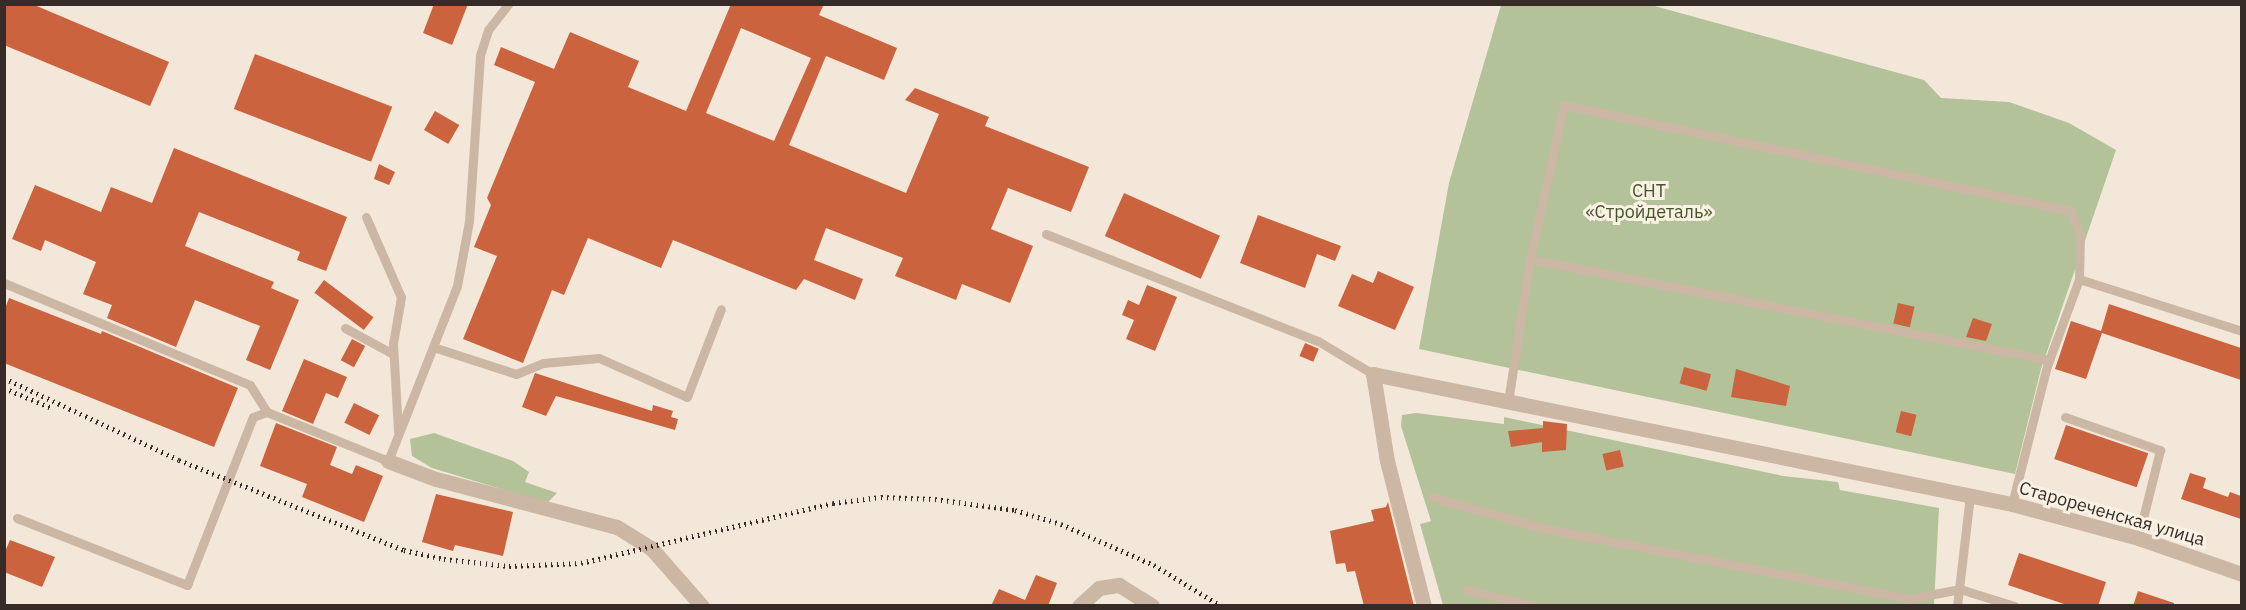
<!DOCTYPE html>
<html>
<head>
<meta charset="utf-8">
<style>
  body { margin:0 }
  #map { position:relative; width:2246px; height:610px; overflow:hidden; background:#f2e7d9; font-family:"IBM Plex Sans",sans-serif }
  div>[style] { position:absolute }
  .green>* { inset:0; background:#b3c298 }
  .building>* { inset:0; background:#cb643e; transform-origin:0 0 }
  .lane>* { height:9px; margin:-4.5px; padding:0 4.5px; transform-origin:4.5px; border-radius:4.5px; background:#cbb7a4 }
  .street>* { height:15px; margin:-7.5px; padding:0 7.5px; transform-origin:7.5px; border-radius:7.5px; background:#cbb7a4 }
  .rail>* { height:4.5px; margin-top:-2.25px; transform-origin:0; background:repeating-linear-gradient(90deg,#362b26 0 1.5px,transparent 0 6px) }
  span { translate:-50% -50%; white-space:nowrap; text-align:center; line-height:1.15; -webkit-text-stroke:6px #faf1e5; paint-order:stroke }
  .park-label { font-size:18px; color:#445529 }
  .street-label { font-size:18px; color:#362b26 }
  .frame { position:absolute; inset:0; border:6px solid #362b26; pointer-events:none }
</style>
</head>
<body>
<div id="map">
  <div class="green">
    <i style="clip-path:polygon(1501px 5px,1651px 5px,1924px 80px,1941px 98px,2009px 102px,2069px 123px,2116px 150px,2041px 369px,2015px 474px,1419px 349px,1449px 183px)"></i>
    <i style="clip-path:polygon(1416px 413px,1504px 424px,1504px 417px,1783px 476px,1838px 482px,1840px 490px,1939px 508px,1934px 605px,1443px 605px,1420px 524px,1431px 521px,1401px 426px,1402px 415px)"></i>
    <i style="clip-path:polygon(434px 433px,513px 461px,529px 472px,525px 482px,557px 493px,547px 503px,432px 468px,412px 456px,410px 439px)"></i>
  </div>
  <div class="building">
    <i style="clip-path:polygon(4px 4px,32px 4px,169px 62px,150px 106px,4px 45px)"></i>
    <i style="clip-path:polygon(434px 4px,468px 4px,452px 45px,423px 33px)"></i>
    <i style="clip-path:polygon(evenodd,731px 4px,824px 4px,819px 15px,897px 48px,884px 80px,826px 56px,789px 145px,906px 193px,939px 114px,905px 100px,915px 88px,989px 117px,985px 126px,1089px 167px,1071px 212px,1008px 188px,991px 229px,1033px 246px,1010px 303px,962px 284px,956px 300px,895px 276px,903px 258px,826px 228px,814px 260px,863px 279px,855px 300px,804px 279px,796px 290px,673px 240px,661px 268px,588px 238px,564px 295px,552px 290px,523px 363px,463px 339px,497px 256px,474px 247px,491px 205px,487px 198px,535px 82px,494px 65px,501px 47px,554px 69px,570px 32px,639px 61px,628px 87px,686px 111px,731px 4px,741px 28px,811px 58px,774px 141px,706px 113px,741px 28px)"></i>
    <i style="left:255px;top:54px;width:147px;height:59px;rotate:21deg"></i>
    <i style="left:435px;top:111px;width:28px;height:22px;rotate:30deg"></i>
    <i style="clip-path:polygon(174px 148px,347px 217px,326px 271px,297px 260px,300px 252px,199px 212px,185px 246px,274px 282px,271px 288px,299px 300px,270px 370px,246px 360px,260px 326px,195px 300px,176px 347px,107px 318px,112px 305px,83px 294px,96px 262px,45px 240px,41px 251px,12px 239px,35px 185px,101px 212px,111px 187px,152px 203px)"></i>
    <i style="clip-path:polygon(379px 164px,395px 172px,389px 185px,374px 179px)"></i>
    <i style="left:1124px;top:193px;width:105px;height:47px;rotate:24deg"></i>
    <i style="clip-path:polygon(1258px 215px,1341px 246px,1335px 261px,1317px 254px,1305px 288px,1240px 263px)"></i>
    <i style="clip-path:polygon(1378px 271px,1414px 287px,1395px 330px,1338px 306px,1352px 274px,1373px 283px)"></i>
    <i style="left:324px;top:280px;width:62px;height:16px;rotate:37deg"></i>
    <i style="clip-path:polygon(1147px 285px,1177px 297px,1155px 351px,1126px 339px,1134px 320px,1122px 315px,1128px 300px,1139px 305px)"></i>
    <i style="clip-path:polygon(9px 298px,101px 334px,102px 331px,238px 388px,214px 447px,4px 363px,4px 311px)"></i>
    <i style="left:1898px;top:303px;width:17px;height:21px;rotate:13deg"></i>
    <i style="clip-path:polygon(2109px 304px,2241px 348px,2241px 380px,2102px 333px,2086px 379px,2055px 369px,2071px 321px,2101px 331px)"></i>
    <i style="clip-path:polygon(1973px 318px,1992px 324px,1986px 341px,1966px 337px)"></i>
    <i style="left:352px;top:339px;width:15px;height:24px;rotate:28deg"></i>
    <i style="left:1305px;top:343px;width:15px;height:14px;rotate:23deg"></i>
    <i style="clip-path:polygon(304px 359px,347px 377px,338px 398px,326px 393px,313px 424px,282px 411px)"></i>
    <i style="left:1684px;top:367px;width:28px;height:17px;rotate:15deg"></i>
    <i style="clip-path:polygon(1736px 369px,1790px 386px,1786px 406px,1731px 397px)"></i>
    <i style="clip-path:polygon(535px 373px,652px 411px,653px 405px,673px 411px,671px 417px,678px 419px,675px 430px,556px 396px,546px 416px,522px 407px)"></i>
    <i style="left:354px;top:403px;width:28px;height:22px;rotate:26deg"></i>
    <i style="left:1901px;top:411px;width:16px;height:22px;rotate:14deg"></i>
    <i style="clip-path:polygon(1543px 421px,1567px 424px,1566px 450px,1542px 452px,1542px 442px,1511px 447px,1508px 431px,1543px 428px)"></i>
    <i style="clip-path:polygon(276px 423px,337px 447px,330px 465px,352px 474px,356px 465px,383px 476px,364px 522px,302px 497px,307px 484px,260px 466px)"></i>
    <i style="left:2066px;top:425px;width:87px;height:36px;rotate:19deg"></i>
    <i style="left:1620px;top:450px;width:17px;height:18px;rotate:77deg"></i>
    <i style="clip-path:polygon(2190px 473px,2206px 478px,2203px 488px,2228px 497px,2230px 492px,2241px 496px,2241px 519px,2181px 499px)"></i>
    <i style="clip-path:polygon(436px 494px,513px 512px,503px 556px,455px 545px,453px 551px,422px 542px)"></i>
    <i style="clip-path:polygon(1388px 502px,1414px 606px,1364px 606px,1355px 571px,1347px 572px,1345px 563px,1336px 564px,1330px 531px,1374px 521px,1371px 510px,1386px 507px)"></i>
    <i style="clip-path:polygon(10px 540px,55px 557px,42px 587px,4px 572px,4px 554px)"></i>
    <i style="clip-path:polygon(2019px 553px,2106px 582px,2098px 606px,2070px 606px,2008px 585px)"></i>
    <i style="clip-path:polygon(1036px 575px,1057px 583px,1048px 606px,991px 606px,999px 589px,1025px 600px)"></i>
    <i style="clip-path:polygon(2138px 591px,2174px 603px,2174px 606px,2133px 606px)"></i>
  </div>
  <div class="lane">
    <i style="left:366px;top:217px;width:87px;rotate:66.4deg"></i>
    <i style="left:401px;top:297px;width:48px;rotate:99.7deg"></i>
    <i style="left:393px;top:344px;width:87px;rotate:86.7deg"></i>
    <i style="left:1046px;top:234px;width:292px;rotate:21.5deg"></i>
    <i style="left:1318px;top:341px;width:64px;rotate:31deg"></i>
    <i style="left:1530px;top:259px;width:158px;rotate:-77.6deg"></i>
    <i style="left:1564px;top:105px;width:518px;rotate:11.81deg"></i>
    <i style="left:2071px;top:211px;width:26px;rotate:69deg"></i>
    <i style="left:2080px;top:235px;width:44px;rotate:91.3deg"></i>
    <i style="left:4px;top:283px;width:266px;rotate:22.5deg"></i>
    <i style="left:250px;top:385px;width:32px;rotate:58deg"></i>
    <i style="left:345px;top:328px;width:55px;rotate:28.4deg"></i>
    <i style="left:433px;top:347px;width:87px;rotate:18deg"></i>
    <i style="left:516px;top:374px;width:29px;rotate:-22deg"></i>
    <i style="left:543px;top:363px;width:56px;rotate:-5.1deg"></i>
    <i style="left:599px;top:358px;width:96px;rotate:23.9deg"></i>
    <i style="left:687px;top:397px;width:94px;rotate:-68.9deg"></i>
    <i style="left:1508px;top:402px;width:145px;rotate:-81.3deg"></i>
    <i style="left:1530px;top:259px;width:529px;rotate:11.01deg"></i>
    <i style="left:2065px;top:417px;width:101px;rotate:19.2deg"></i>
    <i style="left:2160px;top:450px;width:91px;rotate:104deg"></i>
    <i style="left:1432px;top:497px;width:114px;rotate:15.7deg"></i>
    <i style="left:1542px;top:528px;width:374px;rotate:10.9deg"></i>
    <i style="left:1909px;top:599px;width:52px;rotate:-11.1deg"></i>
    <i style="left:1960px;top:589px;width:57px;rotate:17.5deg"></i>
    <i style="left:2012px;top:504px;width:142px;rotate:-75.8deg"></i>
    <i style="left:2047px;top:366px;width:93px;rotate:-69.8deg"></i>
    <i style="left:2079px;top:279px;width:171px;rotate:17.7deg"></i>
    <i style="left:17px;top:518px;width:183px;rotate:21.5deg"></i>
    <i style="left:187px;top:585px;width:180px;rotate:-68.6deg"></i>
    <i style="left:253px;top:417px;width:15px;rotate:-20deg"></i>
    <i style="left:267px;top:412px;width:131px;rotate:22deg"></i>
    <i style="left:388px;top:461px;width:188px;rotate:-68.5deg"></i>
    <i style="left:457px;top:286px;width:66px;rotate:-79.5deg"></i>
    <i style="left:469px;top:221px;width:166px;rotate:-86.2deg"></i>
    <i style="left:480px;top:55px;width:26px;rotate:-72deg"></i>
    <i style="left:488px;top:30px;width:33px;rotate:-52deg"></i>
    <i style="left:1467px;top:590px;width:69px;rotate:13.4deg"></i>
    <i style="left:1957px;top:606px;width:111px;rotate:-83.3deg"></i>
  </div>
  <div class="street">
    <i style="left:388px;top:461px;width:51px;rotate:20.6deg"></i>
    <i style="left:436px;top:479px;width:187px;rotate:14.9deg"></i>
    <i style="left:617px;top:527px;width:40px;rotate:32deg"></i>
    <i style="left:651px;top:548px;width:77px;rotate:48.7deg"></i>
    <i style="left:1079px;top:606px;width:27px;rotate:-42deg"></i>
    <i style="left:1099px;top:588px;width:20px;rotate:-9deg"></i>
    <i style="left:1119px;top:585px;width:39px;rotate:32deg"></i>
    <i style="left:1424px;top:606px;width:150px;rotate:-104.3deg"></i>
    <i style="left:1387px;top:461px;width:88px;rotate:-99.1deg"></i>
    <i style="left:1373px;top:374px;width:652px;rotate:11.5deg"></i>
    <i style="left:2012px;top:504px;width:131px;rotate:15.1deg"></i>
    <i style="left:2138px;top:538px;width:110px;rotate:19.1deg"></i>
  </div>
  <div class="rail">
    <i style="left:4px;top:378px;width:193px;rotate:25.1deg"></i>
    <i style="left:179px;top:460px;width:242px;rotate:21.8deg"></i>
    <i style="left:404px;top:550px;width:41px;rotate:12.7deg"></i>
    <i style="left:444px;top:559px;width:65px;rotate:6.1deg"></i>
    <i style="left:509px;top:566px;width:72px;rotate:-2.4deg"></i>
    <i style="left:581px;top:563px;width:259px;rotate:-13.4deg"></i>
    <i style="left:833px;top:503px;width:48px;rotate:-7.1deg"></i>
    <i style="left:881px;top:497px;width:54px;rotate:2.1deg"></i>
    <i style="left:935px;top:499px;width:81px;rotate:7.8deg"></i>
    <i style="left:1015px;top:510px;width:48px;rotate:16.9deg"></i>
    <i style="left:1061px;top:524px;width:102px;rotate:23.8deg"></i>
    <i style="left:1154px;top:565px;width:79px;rotate:31.5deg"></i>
    <i style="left:4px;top:388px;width:52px;rotate:22.6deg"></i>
  </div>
  <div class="park-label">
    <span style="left:1649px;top:202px">СНТ<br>«Стройдеталь»</span>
  </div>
  <div class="street-label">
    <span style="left:2112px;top:514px;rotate:16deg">Старореченская улица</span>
  </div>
  <div class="frame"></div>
</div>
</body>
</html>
